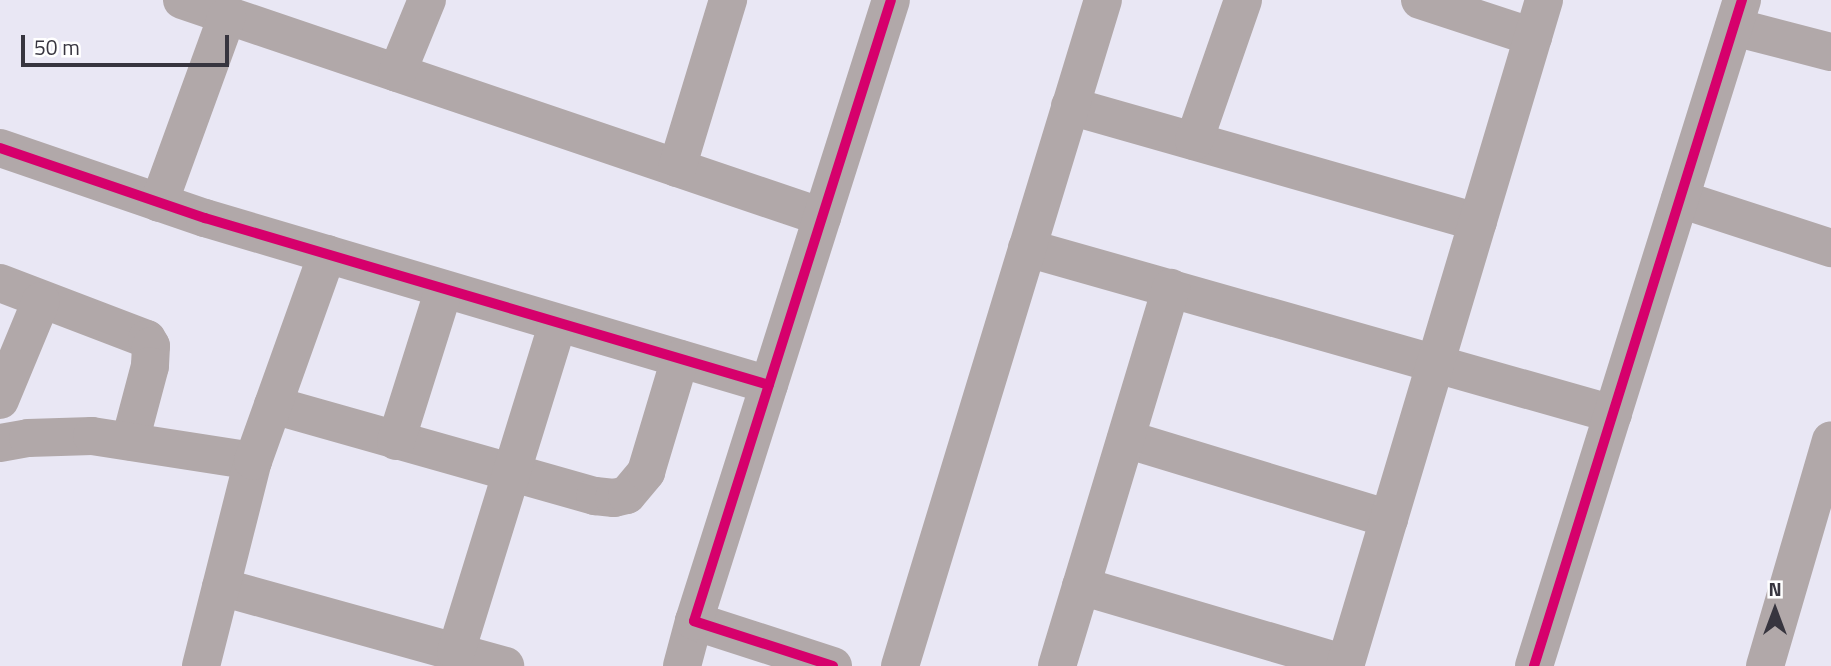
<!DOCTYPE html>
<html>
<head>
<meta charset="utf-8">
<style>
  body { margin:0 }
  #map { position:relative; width:1831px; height:666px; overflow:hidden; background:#e9e7f4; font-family:"Titillium Web",sans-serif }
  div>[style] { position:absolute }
  .minor>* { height:38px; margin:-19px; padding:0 19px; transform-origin:19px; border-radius:19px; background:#b1a8a9 }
  .cycleway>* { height:10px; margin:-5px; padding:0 5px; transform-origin:5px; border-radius:5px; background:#d6006c }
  span { translate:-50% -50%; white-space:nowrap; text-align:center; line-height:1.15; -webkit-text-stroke:5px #fff; paint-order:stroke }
  .north { position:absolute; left:1740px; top:575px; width:70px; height:70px; -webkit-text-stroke:5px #fff; paint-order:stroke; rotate:0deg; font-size:19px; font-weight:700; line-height:28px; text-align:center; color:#37353f }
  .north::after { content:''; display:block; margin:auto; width:24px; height:32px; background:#37353f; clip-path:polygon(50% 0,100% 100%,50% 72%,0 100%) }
  .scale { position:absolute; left:21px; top:35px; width:208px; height:32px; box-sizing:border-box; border:4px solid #37353f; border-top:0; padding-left:9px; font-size:21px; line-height:24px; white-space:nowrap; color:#37353f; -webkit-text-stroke:5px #fff; paint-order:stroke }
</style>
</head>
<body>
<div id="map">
  <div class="minor">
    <i style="left:182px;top:0;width:676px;rotate:18.73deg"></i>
    <i style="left:1420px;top:0;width:119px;rotate:18.1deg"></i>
    <i style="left:1734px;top:27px;width:100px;rotate:14.5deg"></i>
    <i style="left:397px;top:73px;width:79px;rotate:-67.7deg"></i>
    <i style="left:1070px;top:106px;width:424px;rotate:15.9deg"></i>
    <i style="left:1194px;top:141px;width:149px;rotate:-70.8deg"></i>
    <i style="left:0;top:148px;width:217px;rotate:18.9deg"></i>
    <i style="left:205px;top:218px;width:588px;rotate:16.49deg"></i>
    <i style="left:677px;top:168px;width:176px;rotate:-73.1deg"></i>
    <i style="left:1680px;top:199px;width:159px;rotate:18deg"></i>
    <i style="left:159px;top:203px;width:199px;rotate:-70deg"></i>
    <i style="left:1027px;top:248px;width:609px;rotate:15.82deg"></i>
    <i style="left:0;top:283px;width:157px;rotate:20.9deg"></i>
    <i style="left:147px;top:339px;width:8px;rotate:60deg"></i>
    <i style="left:151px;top:346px;width:20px;rotate:93deg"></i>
    <i style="left:150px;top:366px;width:78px;rotate:104.9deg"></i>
    <i style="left:0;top:400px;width:107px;rotate:-67.5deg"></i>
    <i style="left:273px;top:405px;width:335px;rotate:15.8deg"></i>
    <i style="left:595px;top:496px;width:19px;rotate:6deg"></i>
    <i style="left:614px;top:498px;width:13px;rotate:-13deg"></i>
    <i style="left:627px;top:495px;width:30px;rotate:-50deg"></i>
    <i style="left:646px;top:472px;width:118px;rotate:-73.3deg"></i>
    <i style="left:1126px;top:439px;width:275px;rotate:16.9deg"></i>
    <i style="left:396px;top:441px;width:159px;rotate:-72.5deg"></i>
    <i style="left:0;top:443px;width:28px;rotate:-10deg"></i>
    <i style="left:28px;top:438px;width:64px;rotate:-1.8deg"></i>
    <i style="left:92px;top:436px;width:163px;rotate:8.8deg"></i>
    <i style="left:1081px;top:586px;width:276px;rotate:16.4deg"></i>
    <i style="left:221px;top:587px;width:295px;rotate:15.5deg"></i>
    <i style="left:456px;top:652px;width:344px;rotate:-72.8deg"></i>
    <i style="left:201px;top:666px;width:211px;rotate:-75.8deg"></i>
    <i style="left:253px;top:461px;width:220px;rotate:-70.3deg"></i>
    <i style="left:682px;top:666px;width:47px;rotate:-75.1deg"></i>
    <i style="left:833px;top:666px;width:146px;rotate:-162.1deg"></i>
    <i style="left:694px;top:621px;width:651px;rotate:-72.4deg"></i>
    <i style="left:900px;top:666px;width:696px;rotate:-73.05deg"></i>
    <i style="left:1057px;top:666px;width:395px;rotate:-73.2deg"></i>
    <i style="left:1345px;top:666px;width:695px;rotate:-73.36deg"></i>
    <i style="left:1534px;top:666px;width:698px;rotate:-72.66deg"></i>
    <i style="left:1765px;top:666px;width:235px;rotate:-73.7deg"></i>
  </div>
  <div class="cycleway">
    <i style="left:0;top:148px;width:217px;rotate:18.9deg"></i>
    <i style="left:205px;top:218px;width:588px;rotate:16.49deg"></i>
    <i style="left:833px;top:666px;width:146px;rotate:-162.1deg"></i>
    <i style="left:694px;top:621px;width:651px;rotate:-72.4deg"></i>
    <i style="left:1534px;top:666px;width:698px;rotate:-72.66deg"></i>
  </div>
  <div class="north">N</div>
  <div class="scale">50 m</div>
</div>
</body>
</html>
